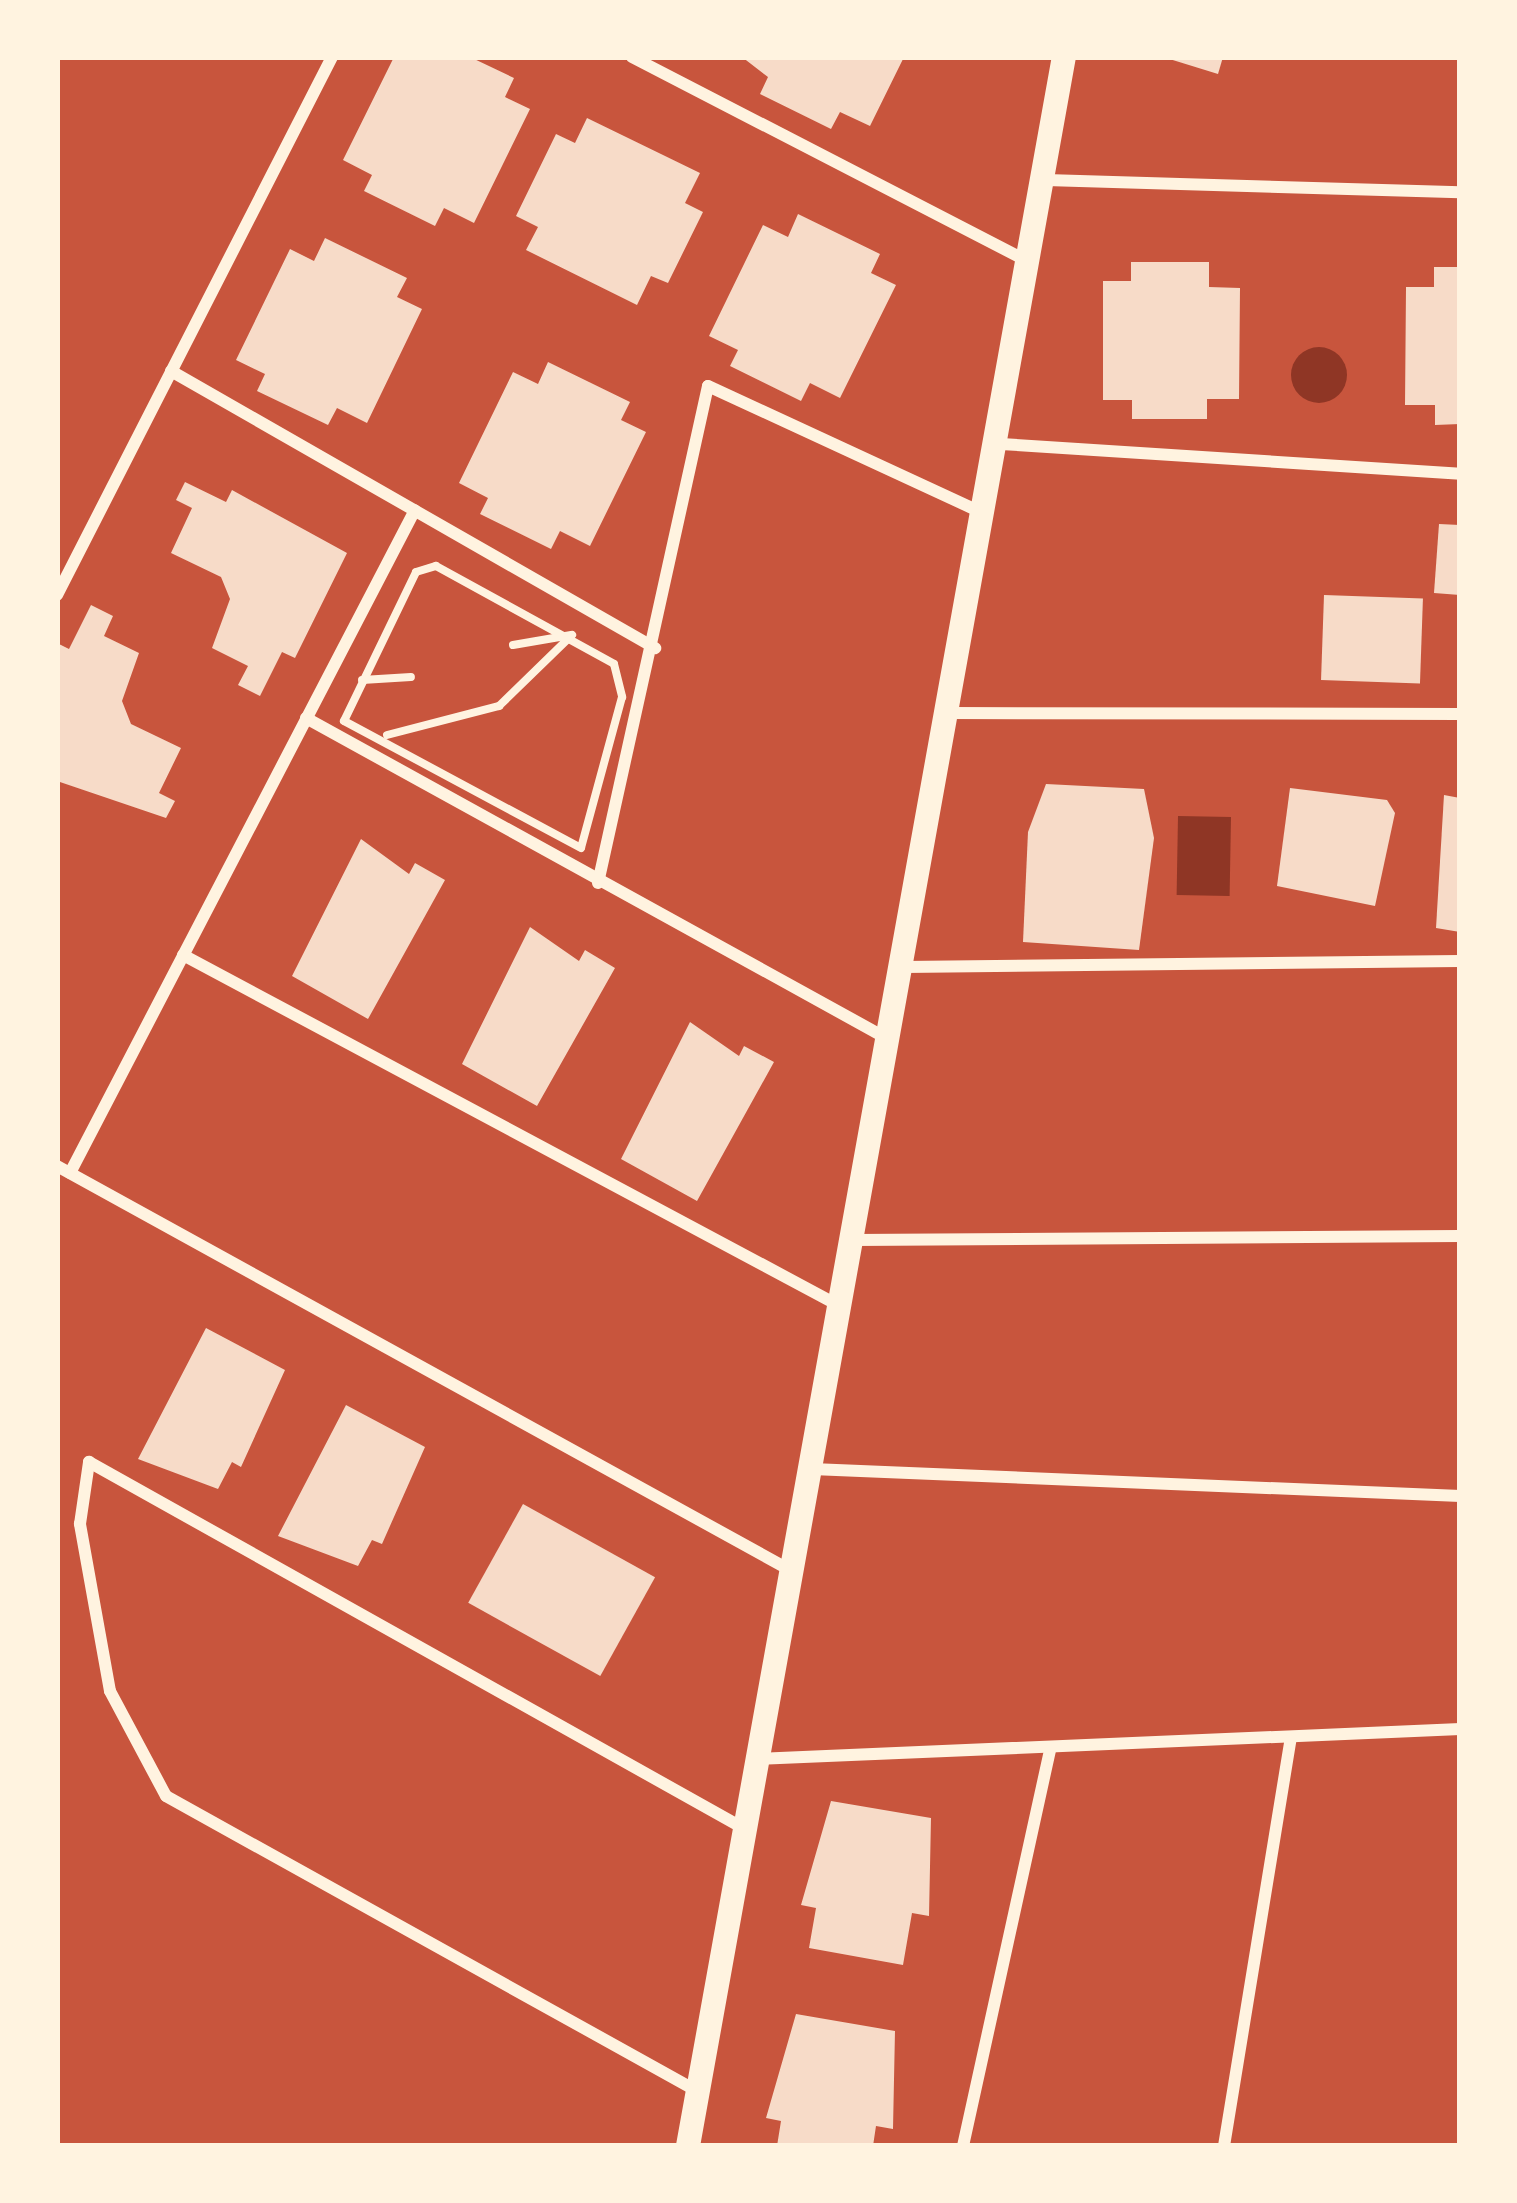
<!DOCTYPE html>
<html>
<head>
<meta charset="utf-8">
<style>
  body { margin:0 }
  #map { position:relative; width:1517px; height:2203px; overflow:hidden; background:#c8553d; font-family:Barlow,sans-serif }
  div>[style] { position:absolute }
  .water>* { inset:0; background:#8f3625; transform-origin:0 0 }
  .round { border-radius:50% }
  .building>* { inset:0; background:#f7dbc8; transform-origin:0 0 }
  .path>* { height:8px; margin:-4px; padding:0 4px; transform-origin:4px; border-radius:4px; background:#fff3e0 }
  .minor>* { height:12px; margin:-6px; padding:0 6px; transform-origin:6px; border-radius:6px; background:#fff3e0 }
  .secondary>* { height:24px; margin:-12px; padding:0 12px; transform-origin:12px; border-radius:12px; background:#fff3e0 }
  span { translate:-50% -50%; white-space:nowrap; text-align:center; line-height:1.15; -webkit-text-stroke:9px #fff3e0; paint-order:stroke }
  .frame { position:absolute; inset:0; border:60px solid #fff3e0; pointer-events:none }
</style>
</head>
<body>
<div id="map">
  <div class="water">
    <i class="round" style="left:1291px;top:347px;width:56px;height:56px"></i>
    <i style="left:1178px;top:816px;width:53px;height:79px;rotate:1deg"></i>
  </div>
  <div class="building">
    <i style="clip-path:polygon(394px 57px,470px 57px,514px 78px,505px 97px,530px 109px,474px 223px,444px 208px,435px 226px,364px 191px,372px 175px,343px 160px)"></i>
    <i style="clip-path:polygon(742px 57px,904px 57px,870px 126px,840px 112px,831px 129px,760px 94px,768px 77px)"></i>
    <i style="clip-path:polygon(1163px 57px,1223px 57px,1218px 74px)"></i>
    <i style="clip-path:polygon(587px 118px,700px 173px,685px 203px,703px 212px,668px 283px,651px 276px,637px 305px,526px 250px,538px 227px,516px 216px,556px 134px,575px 143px)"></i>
    <i style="clip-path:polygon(798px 214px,880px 254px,871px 273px,896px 285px,840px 398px,810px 383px,801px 401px,730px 366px,738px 350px,709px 336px,763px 225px,788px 237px)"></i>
    <i style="clip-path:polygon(325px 238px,407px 278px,397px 297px,422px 309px,367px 423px,337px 408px,328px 425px,257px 391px,265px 374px,236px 360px,290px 249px,314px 261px)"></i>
    <i style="clip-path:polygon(1131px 262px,1209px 262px,1209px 287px,1240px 288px,1239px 399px,1207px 399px,1207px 419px,1132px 419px,1132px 400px,1103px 400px,1103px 281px,1131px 281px)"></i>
    <i style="clip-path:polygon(1434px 267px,1460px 267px,1460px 424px,1435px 425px,1435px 405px,1405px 405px,1406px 287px,1434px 287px)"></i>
    <i style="clip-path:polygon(548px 362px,630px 402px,621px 420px,646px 432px,590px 546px,560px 531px,551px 549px,480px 514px,488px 498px,459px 483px,513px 372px,538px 384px)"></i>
    <i style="clip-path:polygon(185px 482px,226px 502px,232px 490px,347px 553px,295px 658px,282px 652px,260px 696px,238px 685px,248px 666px,212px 648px,230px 599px,221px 577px,171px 553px,192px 508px,176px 500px)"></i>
    <i style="clip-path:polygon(1439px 524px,1460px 525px,1460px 595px,1434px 593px)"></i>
    <i style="left:1324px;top:595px;width:99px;height:85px;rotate:2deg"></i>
    <i style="clip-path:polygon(91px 605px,113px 616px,104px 636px,139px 653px,122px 701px,131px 724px,181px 748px,159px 793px,175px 801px,166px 818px,57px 781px,57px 643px,69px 649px)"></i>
    <i style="clip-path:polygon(1046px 784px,1144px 789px,1154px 838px,1139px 950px,1023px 942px,1028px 832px)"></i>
    <i style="clip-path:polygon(1290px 788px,1387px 800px,1395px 813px,1375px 906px,1277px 886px)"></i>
    <i style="clip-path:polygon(1444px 795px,1460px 798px,1460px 932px,1436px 928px)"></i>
    <i style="clip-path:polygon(361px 839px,409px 874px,415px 863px,445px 880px,368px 1019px,292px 976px)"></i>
    <i style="clip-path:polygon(530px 927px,579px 961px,585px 950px,615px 968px,537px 1106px,462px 1064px)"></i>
    <i style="clip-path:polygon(690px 1022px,739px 1056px,744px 1046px,774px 1062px,697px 1201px,621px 1159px)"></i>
    <i style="clip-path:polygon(206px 1328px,285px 1370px,241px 1467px,232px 1462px,218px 1489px,138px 1459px)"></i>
    <i style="clip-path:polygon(346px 1405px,425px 1447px,382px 1544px,372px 1540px,358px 1566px,278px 1536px)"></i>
    <i style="left:523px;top:1504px;width:151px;height:113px;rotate:29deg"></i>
    <i style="clip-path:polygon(831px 1801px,931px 1818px,929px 1916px,912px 1913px,903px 1965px,809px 1948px,816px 1908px,801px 1905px)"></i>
    <i style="clip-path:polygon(796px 2014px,895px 2031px,893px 2129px,876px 2126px,873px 2146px,777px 2146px,781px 2121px,766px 2118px)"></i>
  </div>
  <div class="path">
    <i style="left:436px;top:566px;width:203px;rotate:28.8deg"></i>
    <i style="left:614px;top:664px;width:34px;rotate:76deg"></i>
    <i style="left:622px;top:697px;width:156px;rotate:105.2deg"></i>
    <i style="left:581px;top:848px;width:269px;rotate:-151.8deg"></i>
    <i style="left:344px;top:721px;width:165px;rotate:-64.2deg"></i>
    <i style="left:416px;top:572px;width:21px;rotate:-17deg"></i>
    <i style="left:513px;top:645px;width:59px;rotate:-9.8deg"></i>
    <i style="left:362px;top:680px;width:49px;rotate:-3.5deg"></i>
    <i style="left:387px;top:735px;width:116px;rotate:-14.5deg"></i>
    <i style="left:499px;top:706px;width:102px;rotate:-44.2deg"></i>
  </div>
  <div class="minor">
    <i style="left:632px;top:57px;width:443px;rotate:27.3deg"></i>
    <i style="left:1046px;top:180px;width:414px;rotate:1.7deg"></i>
    <i style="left:171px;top:371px;width:558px;rotate:29.78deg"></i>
    <i style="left:1001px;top:444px;width:460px;rotate:3.7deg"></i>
    <i style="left:57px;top:595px;width:604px;rotate:-62.93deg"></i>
    <i style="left:950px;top:713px;width:510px;rotate:0.11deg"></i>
    <i style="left:306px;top:718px;width:665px;rotate:28.88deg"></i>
    <i style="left:598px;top:883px;width:509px;rotate:-77.52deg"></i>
    <i style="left:708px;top:386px;width:305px;rotate:24.8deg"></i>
    <i style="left:183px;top:955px;width:743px;rotate:28.12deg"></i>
    <i style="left:904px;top:967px;width:556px;rotate:-0.62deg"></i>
    <i style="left:57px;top:1166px;width:839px;rotate:28.86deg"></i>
    <i style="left:70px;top:1173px;width:747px;rotate:-62.51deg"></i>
    <i style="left:853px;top:1240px;width:607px;rotate:-0.38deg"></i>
    <i style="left:812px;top:1469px;width:649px;rotate:2.39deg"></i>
    <i style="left:757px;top:1759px;width:704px;rotate:-2.44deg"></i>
    <i style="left:697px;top:2091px;width:607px;rotate:-150.95deg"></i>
    <i style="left:166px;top:1796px;width:119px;rotate:-118.1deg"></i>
    <i style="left:110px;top:1691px;width:170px;rotate:-100.2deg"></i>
    <i style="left:80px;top:1524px;width:63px;rotate:-81.7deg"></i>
    <i style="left:89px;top:1462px;width:749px;rotate:29.23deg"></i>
    <i style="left:963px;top:2146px;width:406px;rotate:-77.6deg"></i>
    <i style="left:1224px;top:2146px;width:410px;rotate:-80.7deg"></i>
  </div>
  <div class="secondary">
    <i style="left:688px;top:2146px;width:2123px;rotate:-79.8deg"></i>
  </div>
  <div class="frame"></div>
</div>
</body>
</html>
